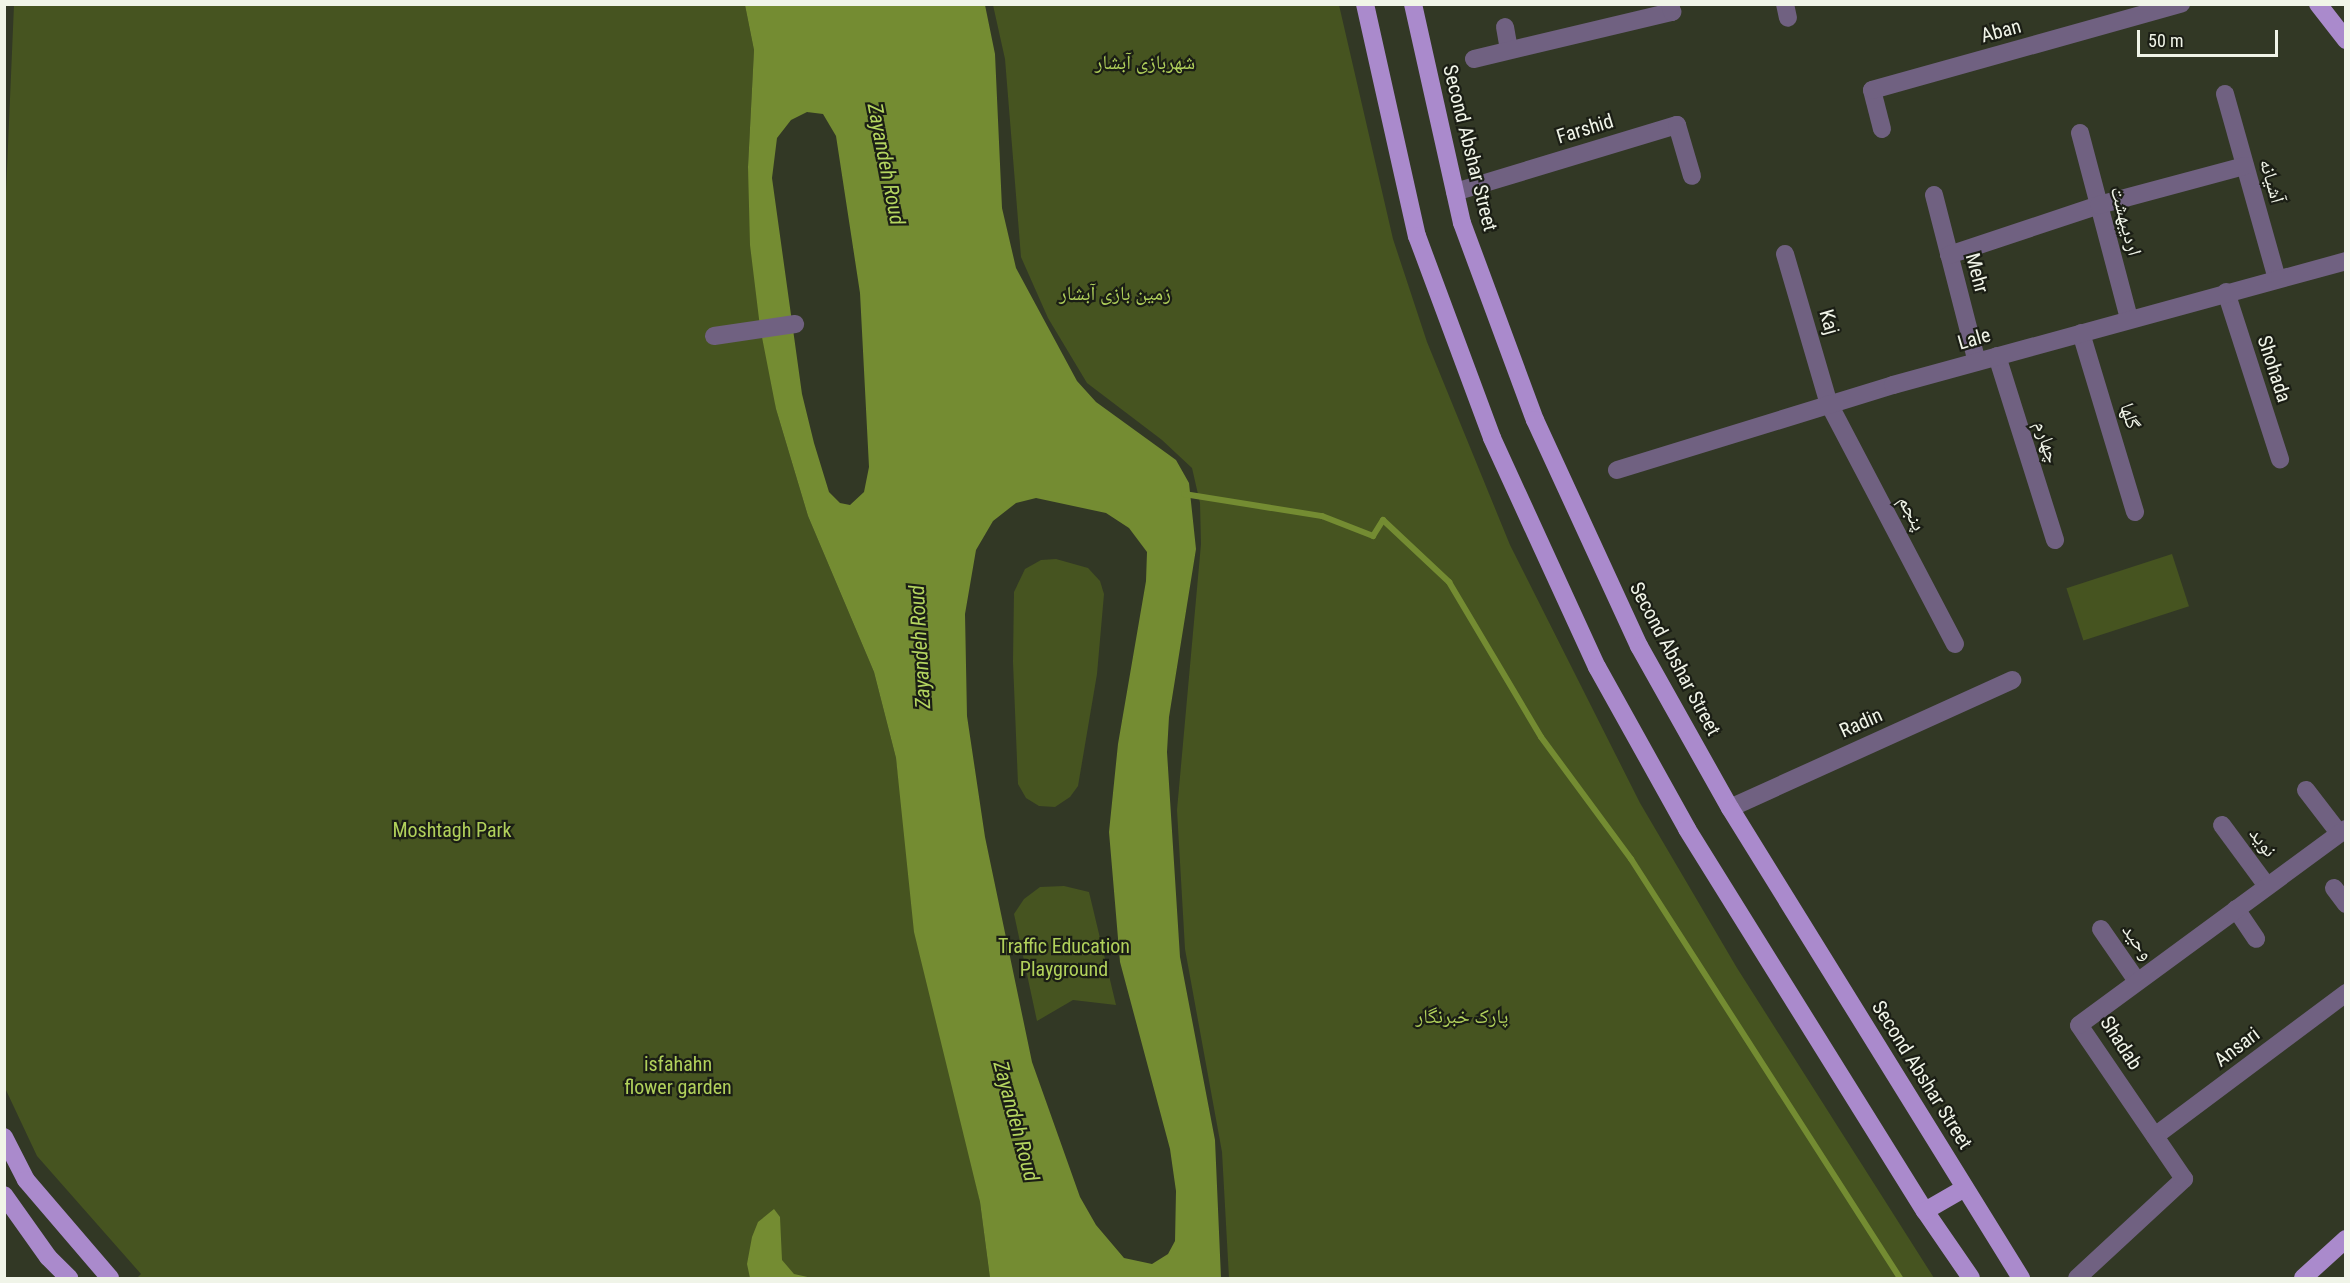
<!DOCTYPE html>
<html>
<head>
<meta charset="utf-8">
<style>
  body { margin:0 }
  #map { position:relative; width:2350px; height:1283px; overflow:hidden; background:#323825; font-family:"Roboto Condensed","Noto Naskh Arabic",sans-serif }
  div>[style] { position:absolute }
  .green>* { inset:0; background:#465420; transform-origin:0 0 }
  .water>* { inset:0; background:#748c32 }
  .stream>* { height:6px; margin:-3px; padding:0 3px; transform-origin:3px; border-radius:3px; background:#748c32 }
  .minor>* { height:18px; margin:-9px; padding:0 9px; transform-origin:9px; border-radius:9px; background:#706181 }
  .major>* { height:18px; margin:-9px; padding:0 9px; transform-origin:9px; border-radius:9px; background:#aa8acc }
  span { translate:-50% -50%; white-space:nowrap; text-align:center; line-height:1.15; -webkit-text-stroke:4.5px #1b1e15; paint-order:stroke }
  .street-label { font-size:20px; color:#f0f4e8 }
  .park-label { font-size:20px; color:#b1d15b }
  .water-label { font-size:21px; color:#b5d660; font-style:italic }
  .frame { position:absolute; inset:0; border:6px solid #f0f4e8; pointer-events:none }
  .scale { position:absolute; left:2137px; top:30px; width:141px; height:27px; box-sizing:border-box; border:3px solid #f0f4e8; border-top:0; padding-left:8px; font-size:18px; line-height:21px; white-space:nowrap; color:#f0f4e8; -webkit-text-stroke:4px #1b1e15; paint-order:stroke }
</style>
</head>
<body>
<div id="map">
  <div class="green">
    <i style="clip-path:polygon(14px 5px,745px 5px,754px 50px,748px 167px,776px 409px,808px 516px,874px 672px,896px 758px,907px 844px,980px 1202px,990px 1278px,137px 1278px,141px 1274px,37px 1156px,5px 1088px,4px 239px)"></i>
    <i style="clip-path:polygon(993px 5px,1339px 5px,1393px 239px,1427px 342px,1510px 545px,1640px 803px,1737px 968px,1934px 1278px,1229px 1278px,1222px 1152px,1185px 949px,1177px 810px,1201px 544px,1200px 503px,1192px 468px,1162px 440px,1087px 383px,1048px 318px,1021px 257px,1005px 59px)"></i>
    <i style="left:2172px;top:554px;width:55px;height:111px;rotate:72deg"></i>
    <i style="clip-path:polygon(1056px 559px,1088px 568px,1100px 581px,1104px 594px,1097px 674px,1078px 786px,1070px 797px,1055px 807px,1039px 806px,1026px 798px,1018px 784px,1013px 662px,1014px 592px,1025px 569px,1041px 560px)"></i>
    <i style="clip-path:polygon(1064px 886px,1089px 892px,1116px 1005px,1073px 1000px,1037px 1021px,1014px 914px,1024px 899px,1040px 887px)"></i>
  </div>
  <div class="water">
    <i style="clip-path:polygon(evenodd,745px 5px,985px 5px,995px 54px,1002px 208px,1016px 268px,1077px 381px,1096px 402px,1176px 460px,1189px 483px,1196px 549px,1169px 717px,1167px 752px,1180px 957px,1215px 1140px,1221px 1278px,990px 1278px,980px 1202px,914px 932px,896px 758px,874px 672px,808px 516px,776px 409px,760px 327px,750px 245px,748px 167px,754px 50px,745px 5px,807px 112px,823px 114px,836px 136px,860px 293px,869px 467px,864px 492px,850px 505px,840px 503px,829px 492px,814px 443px,802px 394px,772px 178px,777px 138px,791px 120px,807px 112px,745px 5px,1036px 498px,1106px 513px,1129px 528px,1147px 552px,1146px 581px,1118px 744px,1109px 832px,1120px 962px,1170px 1149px,1176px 1191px,1175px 1241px,1168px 1254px,1152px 1264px,1124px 1258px,1096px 1225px,1080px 1197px,1032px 1062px,985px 837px,967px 716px,965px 614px,976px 550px,993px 521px,1016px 503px,1036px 498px)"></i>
    <i style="clip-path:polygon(774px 1209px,780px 1217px,782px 1260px,794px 1274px,812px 1278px,750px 1278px,747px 1264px,752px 1237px,758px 1222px)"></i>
  </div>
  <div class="stream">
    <i style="left:1184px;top:494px;width:140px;rotate:9.1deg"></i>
    <i style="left:1322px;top:516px;width:55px;rotate:21.4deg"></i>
    <i style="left:1373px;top:536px;width:19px;rotate:-58deg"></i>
    <i style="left:1383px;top:520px;width:91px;rotate:43.2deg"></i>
    <i style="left:1449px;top:582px;width:180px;rotate:59.3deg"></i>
    <i style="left:1541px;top:737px;width:152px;rotate:53.6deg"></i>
    <i style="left:1631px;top:859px;width:498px;rotate:57.3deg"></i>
  </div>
  <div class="minor">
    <i style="left:1785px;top:4px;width:14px;rotate:78deg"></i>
    <i style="left:1505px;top:27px;width:23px;rotate:80deg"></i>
    <i style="left:1474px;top:59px;width:204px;rotate:-13.4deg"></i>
    <i style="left:1672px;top:12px;width:8px;rotate:-104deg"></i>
    <i style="left:2225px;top:94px;width:192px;rotate:74.3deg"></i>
    <i style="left:1882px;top:129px;width:40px;rotate:-104.4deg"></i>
    <i style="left:1872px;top:90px;width:321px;rotate:-15.6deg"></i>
    <i style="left:2080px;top:133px;width:192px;rotate:75.2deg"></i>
    <i style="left:1455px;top:192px;width:232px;rotate:-16.8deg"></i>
    <i style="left:1677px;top:125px;width:53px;rotate:73.6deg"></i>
    <i style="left:1934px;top:195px;width:172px;rotate:75.6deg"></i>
    <i style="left:1785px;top:254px;width:156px;rotate:73.7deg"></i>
    <i style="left:1829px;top:404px;width:271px;rotate:62.3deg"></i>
    <i style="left:1949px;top:255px;width:158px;rotate:-18.4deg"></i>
    <i style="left:2099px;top:205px;width:151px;rotate:-15deg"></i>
    <i style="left:2226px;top:292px;width:176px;rotate:72.1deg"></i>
    <i style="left:2081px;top:333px;width:187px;rotate:73.2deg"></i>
    <i style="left:714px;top:336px;width:82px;rotate:-8.4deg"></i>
    <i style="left:1997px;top:356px;width:193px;rotate:72.5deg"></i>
    <i style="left:1617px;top:470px;width:289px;rotate:-17.1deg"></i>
    <i style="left:1893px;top:385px;width:470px;rotate:-15.3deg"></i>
    <i style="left:2306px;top:790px;width:54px;rotate:52.5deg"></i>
    <i style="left:1730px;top:808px;width:310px;rotate:-24.4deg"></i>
    <i style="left:2222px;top:825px;width:76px;rotate:53.6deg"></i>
    <i style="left:2334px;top:888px;width:20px;rotate:53deg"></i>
    <i style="left:2236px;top:909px;width:36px;rotate:56deg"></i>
    <i style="left:2101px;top:929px;width:63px;rotate:55.3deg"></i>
    <i style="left:2155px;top:1136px;width:239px;rotate:-36.8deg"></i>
    <i style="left:2077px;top:1278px;width:146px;rotate:-42.8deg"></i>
    <i style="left:2184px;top:1179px;width:186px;rotate:-124.3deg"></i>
    <i style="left:2079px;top:1025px;width:331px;rotate:-36.3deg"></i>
  </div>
  <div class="major">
    <i style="left:1365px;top:4px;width:238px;rotate:77.4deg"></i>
    <i style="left:1417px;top:236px;width:215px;rotate:69.6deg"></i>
    <i style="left:1492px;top:438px;width:252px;rotate:65.4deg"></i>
    <i style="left:1597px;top:667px;width:185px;rotate:60.9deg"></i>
    <i style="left:1687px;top:829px;width:450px;rotate:58.1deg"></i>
    <i style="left:1925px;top:1211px;width:81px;rotate:55.5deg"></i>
    <i style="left:1413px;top:4px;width:224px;rotate:77.4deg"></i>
    <i style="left:1462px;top:223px;width:210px;rotate:69.7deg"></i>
    <i style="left:1535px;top:420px;width:249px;rotate:65.3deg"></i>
    <i style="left:1639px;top:646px;width:186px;rotate:60.7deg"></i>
    <i style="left:1730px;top:808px;width:553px;rotate:58.24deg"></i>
    <i style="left:2318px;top:4px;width:46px;rotate:52.1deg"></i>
    <i style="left:4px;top:1137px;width:48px;rotate:62.9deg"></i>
    <i style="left:26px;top:1180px;width:129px;rotate:49.4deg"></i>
    <i style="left:4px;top:1195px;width:76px;rotate:54.6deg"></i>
    <i style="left:48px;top:1257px;width:30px;rotate:45deg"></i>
    <i style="left:1925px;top:1211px;width:46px;rotate:-29.9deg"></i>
    <i style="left:2303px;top:1278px;width:58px;rotate:-42.2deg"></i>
  </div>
  <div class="street-label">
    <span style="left:2001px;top:31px;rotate:-15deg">Aban</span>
    <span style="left:1585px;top:129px;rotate:-17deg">Farshid</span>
    <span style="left:1470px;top:148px;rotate:76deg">Second Abshar Street</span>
    <span style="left:2272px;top:181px;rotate:74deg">آشیانه</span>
    <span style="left:2126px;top:221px;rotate:75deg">اردیبهشت</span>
    <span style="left:1977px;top:273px;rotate:75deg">Mehr</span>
    <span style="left:1829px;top:322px;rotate:74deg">Kaj</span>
    <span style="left:1974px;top:339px;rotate:-16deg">Lale</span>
    <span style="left:2274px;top:369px;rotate:72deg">Shohada</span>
    <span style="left:2130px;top:416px;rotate:73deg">گلها</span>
    <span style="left:2047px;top:442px;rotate:72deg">چهارم</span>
    <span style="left:1912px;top:513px;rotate:62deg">پنجم</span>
    <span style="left:1675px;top:659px;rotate:62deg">Second Abshar Street</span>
    <span style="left:1861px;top:723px;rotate:-24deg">Radin</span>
    <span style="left:2263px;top:842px;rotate:53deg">نوید</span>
    <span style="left:2138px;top:942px;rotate:55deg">وحید</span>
    <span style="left:2121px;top:1043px;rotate:57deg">Shadab</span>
    <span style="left:2237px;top:1047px;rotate:-37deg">Ansari</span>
    <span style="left:1922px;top:1075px;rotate:58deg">Second Abshar Street</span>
  </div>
  <div class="park-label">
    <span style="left:1145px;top:62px">شهربازی آبشار</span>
    <span style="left:1115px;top:293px">زمین بازی آبشار</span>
    <span style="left:452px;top:830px">Moshtagh Park</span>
    <span style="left:1064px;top:958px">Traffic Education<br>Playground</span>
    <span style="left:1462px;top:1016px">پارک خبرنگار</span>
    <span style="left:678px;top:1076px">isfahahn<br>flower garden</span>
  </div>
  <div class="water-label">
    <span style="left:886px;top:164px;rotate:79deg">Zayandeh Roud</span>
    <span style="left:920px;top:647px;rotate:-93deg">Zayandeh Roud</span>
    <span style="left:1016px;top:1121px;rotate:75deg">Zayandeh Roud</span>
  </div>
  <div class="frame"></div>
  <div class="scale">50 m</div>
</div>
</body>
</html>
